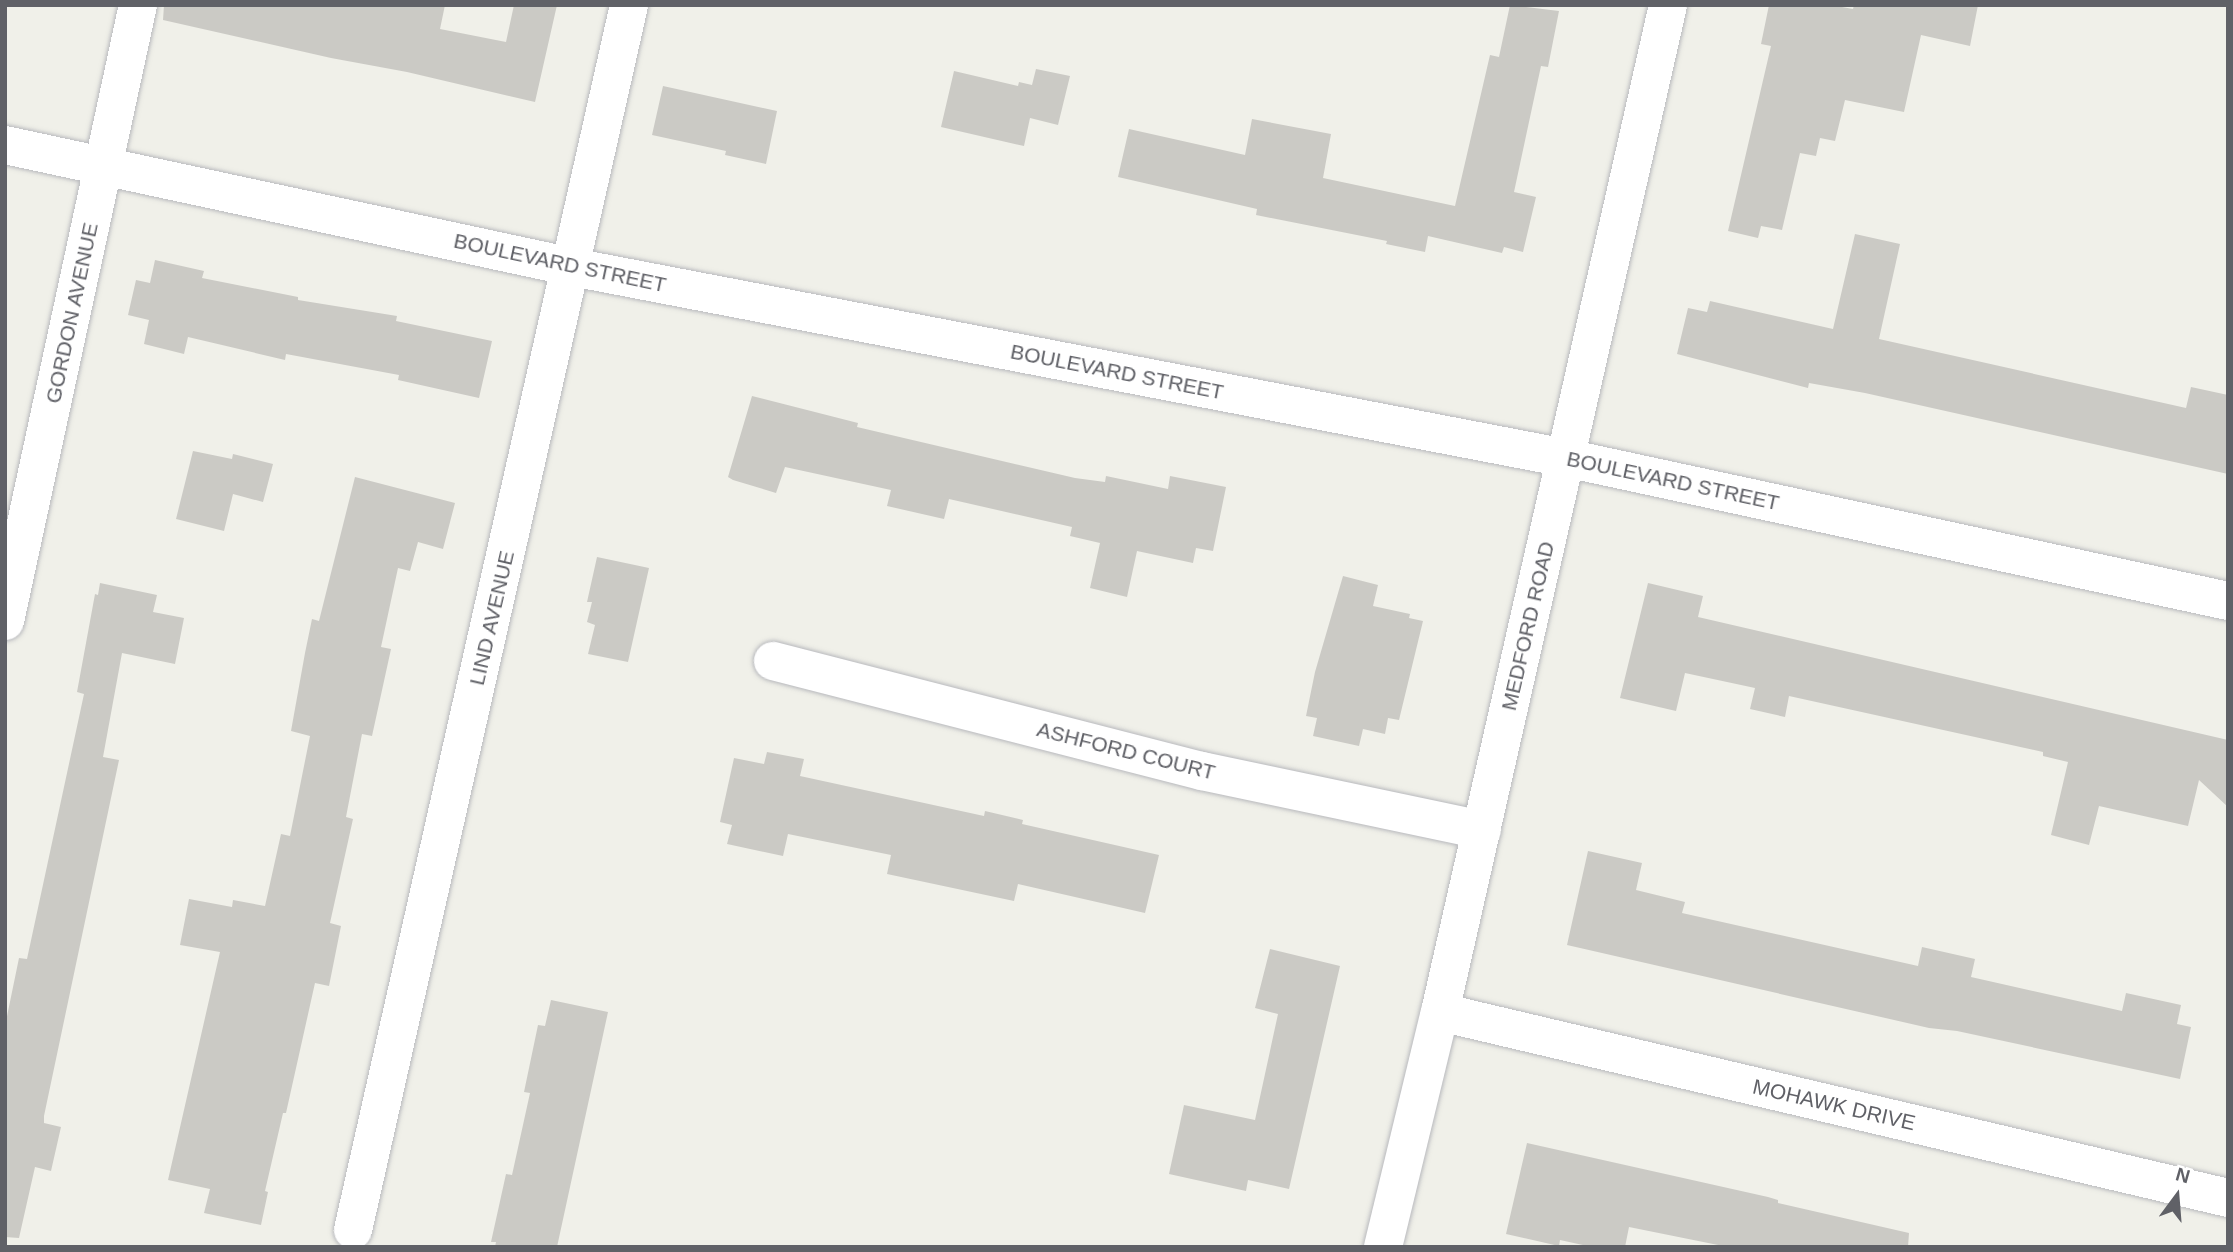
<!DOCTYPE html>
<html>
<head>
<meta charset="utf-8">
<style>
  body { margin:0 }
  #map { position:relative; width:2233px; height:1252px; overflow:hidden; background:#f0f0e9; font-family:Arial,sans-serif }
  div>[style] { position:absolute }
  .building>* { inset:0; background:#cbcac5 }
  .roads { filter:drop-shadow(0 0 2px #b8b9bd) drop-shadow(0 0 2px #b8b9bd) }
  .street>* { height:38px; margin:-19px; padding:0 19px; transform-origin:19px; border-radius:19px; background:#fff }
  span { translate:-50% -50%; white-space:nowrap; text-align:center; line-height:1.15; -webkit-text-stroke:6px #fff; paint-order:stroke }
  .street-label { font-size:21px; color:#606167 }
  .frame { position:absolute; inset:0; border:7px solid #606167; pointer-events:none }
  .north { position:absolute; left:2142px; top:1161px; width:70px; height:70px; -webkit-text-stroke:5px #fff; paint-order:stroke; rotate:16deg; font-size:19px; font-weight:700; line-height:28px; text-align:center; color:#606167 }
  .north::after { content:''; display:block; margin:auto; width:24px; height:32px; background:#606167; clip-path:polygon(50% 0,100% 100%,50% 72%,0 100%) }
</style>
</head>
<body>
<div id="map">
  <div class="building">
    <i style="clip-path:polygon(164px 5px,445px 5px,440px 29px,506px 42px,514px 5px,557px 5px,535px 102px,407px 72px,331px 58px,163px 20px)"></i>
    <i style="clip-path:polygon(1510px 5px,1559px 11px,1548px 67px,1541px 66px,1514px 192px,1536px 197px,1523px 252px,1504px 247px,1502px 253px,1428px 236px,1425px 252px,1386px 244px,1387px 241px,1256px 215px,1257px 209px,1118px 177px,1129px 129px,1245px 155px,1252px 119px,1331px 134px,1323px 178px,1455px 206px,1490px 55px,1499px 57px)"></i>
    <i style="clip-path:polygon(1769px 5px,1831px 5px,1853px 9px,1854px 5px,1978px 5px,1970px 46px,1921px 35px,1904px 112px,1845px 100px,1835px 141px,1820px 138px,1816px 156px,1800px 153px,1782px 230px,1761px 226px,1758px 238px,1728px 231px,1771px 46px,1761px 44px)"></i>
    <i style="clip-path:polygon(1036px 69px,1070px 76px,1058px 125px,1030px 118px,1024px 146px,941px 127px,954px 71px,1018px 86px,1019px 82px,1032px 85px)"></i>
    <i style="clip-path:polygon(663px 86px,777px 111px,766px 164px,725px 155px,726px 151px,652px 135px)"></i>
    <i style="clip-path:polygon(1855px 234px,1900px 244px,1879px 339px,2186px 408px,2191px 387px,2228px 395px,2228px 474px,1865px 393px,1809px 383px,1808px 388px,1677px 354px,1688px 308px,1707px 312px,1710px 301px,1833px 329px)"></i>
    <i style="clip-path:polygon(155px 260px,204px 271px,202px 278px,298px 297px,298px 300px,397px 316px,396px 321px,492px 341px,479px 398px,398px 380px,399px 375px,286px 354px,285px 360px,188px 337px,184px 354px,144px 344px,149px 320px,128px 315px,136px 280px,150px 283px)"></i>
    <i style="clip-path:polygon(752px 396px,858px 423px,857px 427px,1075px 478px,1105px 482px,1106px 476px,1168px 489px,1170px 476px,1226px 487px,1213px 551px,1196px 548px,1193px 563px,1137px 551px,1127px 597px,1090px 588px,1100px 543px,1070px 536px,1072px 527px,949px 499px,944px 519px,887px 506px,891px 490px,785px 467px,776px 493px,733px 480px,728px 477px)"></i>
    <i style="clip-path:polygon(193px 451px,232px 459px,233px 454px,273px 464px,263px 502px,233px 494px,224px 531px,176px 519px)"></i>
    <i style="clip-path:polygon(355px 477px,455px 503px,443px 549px,418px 542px,410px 571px,398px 568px,381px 647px,391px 649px,372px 736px,362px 734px,346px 817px,353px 819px,330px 923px,341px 926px,329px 986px,315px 983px,286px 1113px,283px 1113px,265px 1191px,268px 1192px,261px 1225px,204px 1213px,210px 1189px,168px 1180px,220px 952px,180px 945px,189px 899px,232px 907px,233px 900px,265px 906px,281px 834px,290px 836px,310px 736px,291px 731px,305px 653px,312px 619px,319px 621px)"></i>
    <i style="clip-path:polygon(597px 557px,649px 568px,628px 662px,588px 654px,595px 625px,587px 622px,592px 602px,587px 602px)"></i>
    <i style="clip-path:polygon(1343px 576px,1378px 585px,1373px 606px,1410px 614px,1409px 618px,1423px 621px,1399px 720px,1388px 718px,1385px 734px,1363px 729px,1359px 746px,1313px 736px,1317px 718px,1306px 716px,1315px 672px)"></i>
    <i style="clip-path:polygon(100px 583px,157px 595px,153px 612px,184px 618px,175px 664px,122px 653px,103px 757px,119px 760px,44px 1116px,44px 1123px,61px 1127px,51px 1171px,35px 1167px,19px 1238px,5px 1237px,5px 1026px,19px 958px,27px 959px,84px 694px,77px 692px,95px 594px,98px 595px)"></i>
    <i style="clip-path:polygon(1648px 583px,1703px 596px,1698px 617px,2228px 740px,2228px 807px,2199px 780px,2188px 826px,2099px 806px,2089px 845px,2051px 835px,2068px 762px,2043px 756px,2043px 752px,1789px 696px,1785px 717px,1750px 709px,1755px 688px,1685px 673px,1676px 711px,1620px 698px)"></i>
    <i style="clip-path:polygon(767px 752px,804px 759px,800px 776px,984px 816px,985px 811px,1023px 820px,1022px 824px,1159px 855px,1145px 913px,1018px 884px,1014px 901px,887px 874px,891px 855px,788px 834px,783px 856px,727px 844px,732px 825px,720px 822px,734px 758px,764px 764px)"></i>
    <i style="clip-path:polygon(1588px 851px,1642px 863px,1636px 890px,1685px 902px,1682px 913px,1918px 966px,1922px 947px,1975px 959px,1971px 977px,2122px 1011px,2126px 993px,2181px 1005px,2177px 1024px,2191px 1027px,2180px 1079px,1957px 1031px,1929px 1028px,1567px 945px)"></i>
    <i style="clip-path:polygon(1270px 949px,1340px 966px,1289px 1189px,1248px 1180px,1246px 1191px,1169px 1174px,1184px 1105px,1255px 1120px,1278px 1014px,1255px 1008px)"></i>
    <i style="clip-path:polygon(551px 1000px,608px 1012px,557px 1247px,495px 1247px,496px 1242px,491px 1242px,506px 1174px,512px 1175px,530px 1093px,524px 1092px,538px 1025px,545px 1026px)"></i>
    <i style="clip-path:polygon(1527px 1143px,1768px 1197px,1778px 1200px,1778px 1203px,1909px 1233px,1908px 1247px,1728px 1247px,1629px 1227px,1625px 1247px,1592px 1247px,1560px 1240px,1559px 1246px,1506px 1234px)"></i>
  </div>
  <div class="roads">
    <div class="street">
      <i style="left:5px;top:145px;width:580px;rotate:12.14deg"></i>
      <i style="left:572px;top:267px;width:1012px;rotate:10.88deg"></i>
      <i style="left:1566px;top:458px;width:677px;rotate:12.19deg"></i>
      <i style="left:5px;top:621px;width:630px;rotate:-77.82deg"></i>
      <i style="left:773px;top:661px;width:443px;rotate:14.4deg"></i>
      <i style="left:1202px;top:771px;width:286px;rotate:11.9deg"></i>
      <i style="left:1440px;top:1012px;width:810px;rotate:13.28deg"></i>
      <i style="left:353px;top:1230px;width:1256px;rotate:-77.3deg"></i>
      <i style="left:1383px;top:1247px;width:242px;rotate:-76.4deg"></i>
      <i style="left:1440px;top:1012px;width:1032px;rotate:-77.24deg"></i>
    </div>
  </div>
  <div class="street-label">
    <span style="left:560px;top:263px;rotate:12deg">BOULEVARD STREET</span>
    <span style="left:72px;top:313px;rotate:-78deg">GORDON AVENUE</span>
    <span style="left:1117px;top:372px;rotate:11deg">BOULEVARD STREET</span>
    <span style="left:1673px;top:481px;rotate:12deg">BOULEVARD STREET</span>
    <span style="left:492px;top:618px;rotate:-77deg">LIND AVENUE</span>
    <span style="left:1528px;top:626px;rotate:-77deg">MEDFORD ROAD</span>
    <span style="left:1126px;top:751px;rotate:14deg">ASHFORD COURT</span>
    <span style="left:1834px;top:1105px;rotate:13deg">MOHAWK DRIVE</span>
  </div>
  <div class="frame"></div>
  <div class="north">N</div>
</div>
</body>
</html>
